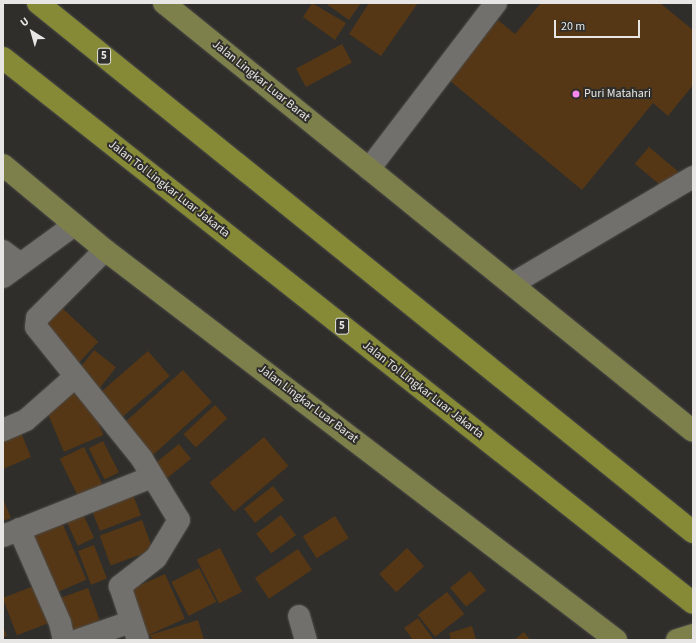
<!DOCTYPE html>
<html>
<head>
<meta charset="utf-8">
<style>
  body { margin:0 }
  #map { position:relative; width:696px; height:643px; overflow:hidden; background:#2f2e2a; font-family:"Source Sans 3",sans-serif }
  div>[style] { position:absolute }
  .building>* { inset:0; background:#553716; transform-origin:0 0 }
  .roads { filter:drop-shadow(0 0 1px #4d4c49) drop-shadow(0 0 1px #4d4c49) }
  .minor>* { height:22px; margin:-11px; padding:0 11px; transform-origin:11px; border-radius:11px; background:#72706c }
  .major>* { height:22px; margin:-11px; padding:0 11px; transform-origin:11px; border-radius:11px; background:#7e804c }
  .highway>* { height:22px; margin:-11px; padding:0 11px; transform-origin:11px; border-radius:11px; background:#868a36 }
  .dots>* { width:11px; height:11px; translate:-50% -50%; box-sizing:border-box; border:2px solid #2f2e2a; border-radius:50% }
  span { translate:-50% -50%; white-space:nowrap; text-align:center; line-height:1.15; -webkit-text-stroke:4px #2f2e2a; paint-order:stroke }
  .shield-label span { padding:1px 3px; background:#2f2e2a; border:1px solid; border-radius:3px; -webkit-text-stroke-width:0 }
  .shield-label { font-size:11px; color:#e7e6e4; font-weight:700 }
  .street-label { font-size:12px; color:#e7e6e4 }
  .poi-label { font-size:12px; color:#e7e6e4 }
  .left { translate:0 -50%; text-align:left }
  .frame { position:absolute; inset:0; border:4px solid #e7e6e4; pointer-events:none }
  .north { position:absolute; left:12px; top:12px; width:40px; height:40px; -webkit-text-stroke:3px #2f2e2a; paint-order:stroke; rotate:323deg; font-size:11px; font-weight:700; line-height:16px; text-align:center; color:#e7e6e4 }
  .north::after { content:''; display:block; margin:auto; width:14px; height:18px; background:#e7e6e4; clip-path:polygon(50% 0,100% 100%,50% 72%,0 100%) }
  .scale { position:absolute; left:554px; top:20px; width:86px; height:18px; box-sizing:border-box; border:2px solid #e7e6e4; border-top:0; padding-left:5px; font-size:12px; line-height:14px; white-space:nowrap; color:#e7e6e4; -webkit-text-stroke:3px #2f2e2a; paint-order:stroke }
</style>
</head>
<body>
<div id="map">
  <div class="building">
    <i style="clip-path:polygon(312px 3px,346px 23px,335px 40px,303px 17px)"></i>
    <i style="clip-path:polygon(325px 3px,361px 3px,349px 20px)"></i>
    <i style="clip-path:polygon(369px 3px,418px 3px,381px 56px,349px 34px)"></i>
    <i style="clip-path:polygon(541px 3px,660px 3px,693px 30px,693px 85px,668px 116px,653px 103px,582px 190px,449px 80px,498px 20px,515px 34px)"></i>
    <i style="left:342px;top:44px;width:21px;height:52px;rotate:62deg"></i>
    <i style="left:649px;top:147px;width:38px;height:22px;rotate:40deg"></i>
    <i style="left:61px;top:307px;width:51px;height:29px;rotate:43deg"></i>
    <i style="left:94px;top:350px;width:28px;height:27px;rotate:38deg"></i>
    <i style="left:148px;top:351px;width:33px;height:65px;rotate:49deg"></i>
    <i style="left:183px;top:370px;width:43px;height:81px;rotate:48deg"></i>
    <i style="left:84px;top:389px;width:50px;height:43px;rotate:67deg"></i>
    <i style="left:215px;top:405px;width:18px;height:43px;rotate:47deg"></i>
    <i style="clip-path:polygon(20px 430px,31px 457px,3px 469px,3px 438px)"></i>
    <i style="left:264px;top:437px;width:38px;height:71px;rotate:50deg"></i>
    <i style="left:103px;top:441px;width:35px;height:16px;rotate:63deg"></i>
    <i style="left:179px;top:444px;width:19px;height:31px;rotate:51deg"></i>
    <i style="left:84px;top:447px;width:46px;height:27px;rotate:64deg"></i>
    <i style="left:273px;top:486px;width:18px;height:37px;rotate:52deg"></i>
    <i style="left:132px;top:492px;width:25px;height:44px;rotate:69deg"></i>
    <i style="clip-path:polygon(3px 499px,11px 518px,3px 521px)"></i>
    <i style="left:81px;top:510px;width:31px;height:18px;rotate:65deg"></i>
    <i style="left:281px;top:515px;width:25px;height:31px;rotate:53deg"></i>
    <i style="left:335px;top:516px;width:26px;height:38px;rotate:58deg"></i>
    <i style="left:61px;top:520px;width:65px;height:37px;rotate:67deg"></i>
    <i style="left:142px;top:520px;width:32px;height:45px;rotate:70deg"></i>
    <i style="left:94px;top:545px;width:36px;height:17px;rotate:69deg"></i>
    <i style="left:220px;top:548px;width:49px;height:26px;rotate:63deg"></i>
    <i style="left:407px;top:548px;width:25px;height:38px;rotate:47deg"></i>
    <i style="left:298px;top:549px;width:25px;height:52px;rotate:56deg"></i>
    <i style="left:199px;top:568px;width:38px;height:31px;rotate:63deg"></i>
    <i style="left:470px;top:571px;width:25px;height:26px;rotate:50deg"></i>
    <i style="left:165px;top:574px;width:49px;height:46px;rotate:66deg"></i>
    <i style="left:39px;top:584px;width:40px;height:39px;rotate:69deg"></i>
    <i style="left:88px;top:588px;width:35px;height:31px;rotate:70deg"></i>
    <i style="left:447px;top:592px;width:28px;height:37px;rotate:52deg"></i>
    <i style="clip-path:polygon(418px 618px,433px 639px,432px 640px,413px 640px,404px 628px)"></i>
    <i style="clip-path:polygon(198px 620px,204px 640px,152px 640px,150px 635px)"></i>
    <i style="clip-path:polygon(472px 626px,476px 640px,451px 640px,449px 633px)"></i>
    <i style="clip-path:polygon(3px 627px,7px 636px,3px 637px)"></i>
    <i style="clip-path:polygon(524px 632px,530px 640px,514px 640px)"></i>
  </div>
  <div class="roads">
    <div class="minor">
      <i style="left:369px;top:169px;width:209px;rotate:-52.6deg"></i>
      <i style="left:105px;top:250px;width:96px;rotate:135deg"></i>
      <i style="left:37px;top:318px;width:9px;rotate:96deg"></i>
      <i style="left:36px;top:327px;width:169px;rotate:51.2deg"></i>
      <i style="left:142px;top:459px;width:71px;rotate:58.8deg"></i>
      <i style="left:179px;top:520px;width:44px;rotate:121.2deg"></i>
      <i style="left:156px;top:558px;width:46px;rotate:142.1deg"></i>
      <i style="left:120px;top:586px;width:57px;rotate:71.6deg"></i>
      <i style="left:3px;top:251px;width:21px;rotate:37deg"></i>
      <i style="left:3px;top:277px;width:88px;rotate:-36.2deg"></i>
      <i style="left:512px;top:284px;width:210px;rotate:-30.6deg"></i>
      <i style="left:3px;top:430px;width:25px;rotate:-23deg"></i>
      <i style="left:26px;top:420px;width:65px;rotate:-41.3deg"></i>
      <i style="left:19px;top:529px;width:103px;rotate:66.4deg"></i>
      <i style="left:60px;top:623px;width:17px;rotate:77deg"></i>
      <i style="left:3px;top:536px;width:160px;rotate:-21.6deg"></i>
      <i style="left:299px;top:616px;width:25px;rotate:74deg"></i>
      <i style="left:79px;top:640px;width:54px;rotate:-19.4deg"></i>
    </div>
    <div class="major">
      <i style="left:164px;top:3px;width:680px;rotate:38.98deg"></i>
      <i style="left:3px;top:165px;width:133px;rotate:39.8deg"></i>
      <i style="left:105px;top:250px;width:643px;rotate:37.35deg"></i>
      <i style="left:677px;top:640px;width:17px;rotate:-17deg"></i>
    </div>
    <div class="highway">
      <i style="left:38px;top:3px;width:842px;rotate:38.93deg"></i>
      <i style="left:3px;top:58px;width:879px;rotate:38.3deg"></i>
    </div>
  </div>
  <div class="dots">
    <i style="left:576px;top:94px;background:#f788ec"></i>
  </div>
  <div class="shield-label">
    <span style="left:104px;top:56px">5</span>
    <span style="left:342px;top:326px">5</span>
  </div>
  <div class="street-label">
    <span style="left:261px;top:81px;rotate:39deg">Jalan Lingkar Luar Barat</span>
    <span style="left:169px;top:189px;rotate:38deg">Jalan Tol Lingkar Luar Jakarta</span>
    <span style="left:423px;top:390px;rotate:38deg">Jalan Tol Lingkar Luar Jakarta</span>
    <span style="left:308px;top:404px;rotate:37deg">Jalan Lingkar Luar Barat</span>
  </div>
  <div class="poi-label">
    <span class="left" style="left:584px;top:94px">Puri Matahari</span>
  </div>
  <div class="frame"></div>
  <div class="north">U</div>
  <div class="scale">20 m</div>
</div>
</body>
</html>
